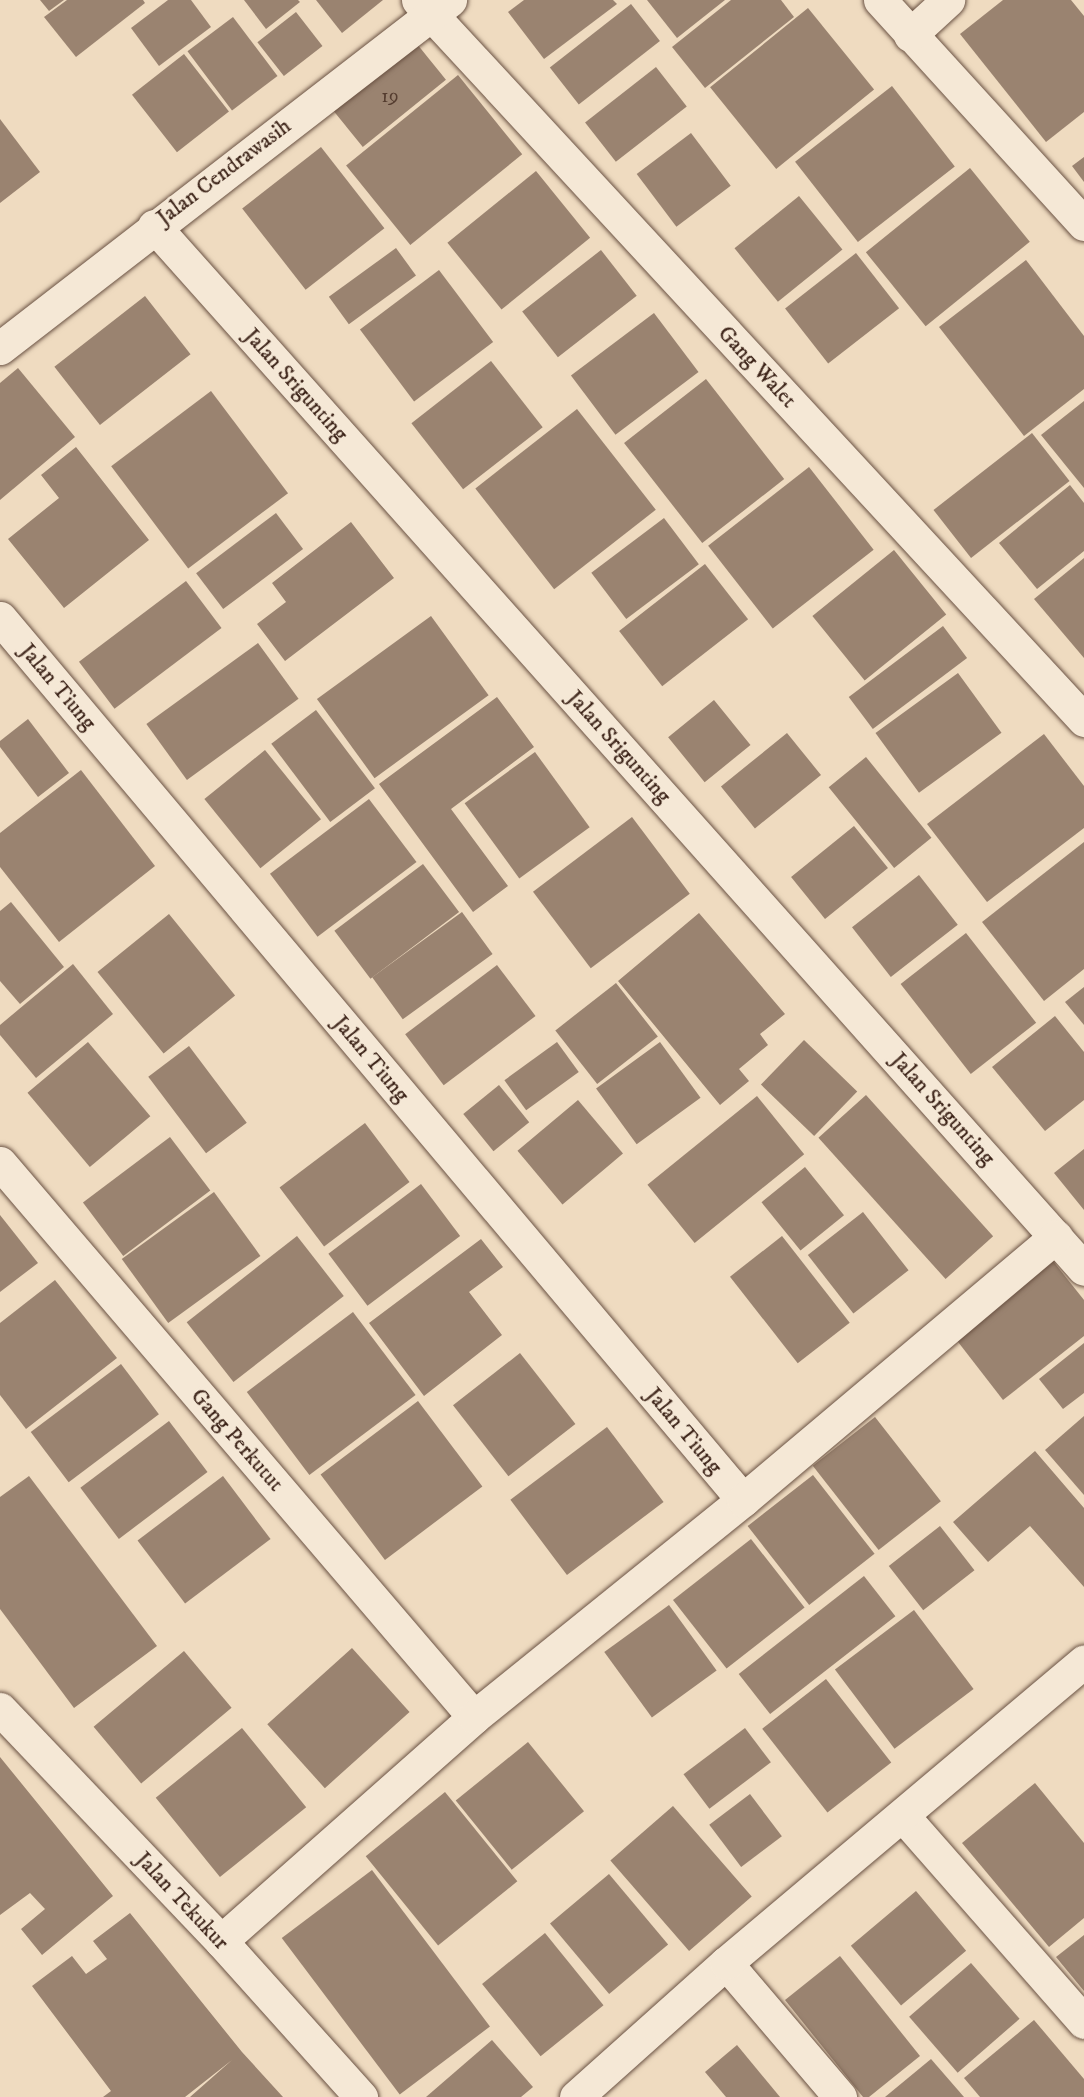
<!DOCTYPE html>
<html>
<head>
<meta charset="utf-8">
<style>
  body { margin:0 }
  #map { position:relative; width:1084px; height:2097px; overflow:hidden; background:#efdbc0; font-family:"IM FELL DW Pica",serif }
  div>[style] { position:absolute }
  .building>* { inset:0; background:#9a8370; transform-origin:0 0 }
  .roads { filter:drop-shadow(0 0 2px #6a5243) drop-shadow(0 0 2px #6a5243) }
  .minor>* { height:33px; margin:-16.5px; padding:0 16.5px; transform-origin:16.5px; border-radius:16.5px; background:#f5e8d6 }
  span { translate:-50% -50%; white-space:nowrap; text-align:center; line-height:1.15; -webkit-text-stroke:5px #f5e8d6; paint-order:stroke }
  .number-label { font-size:20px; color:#543c2f }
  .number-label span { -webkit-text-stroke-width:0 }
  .street-label { font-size:22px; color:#3d2419 }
</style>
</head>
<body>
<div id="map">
  <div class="building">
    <i style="clip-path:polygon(40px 0,64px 0,49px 11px)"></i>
    <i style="clip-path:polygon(67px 0,143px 0,145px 3px,76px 57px,44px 17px)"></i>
    <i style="clip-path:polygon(168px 0,191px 0,211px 27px,159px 66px,131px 28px)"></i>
    <i style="clip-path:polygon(244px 0,298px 0,300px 2px,266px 29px)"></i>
    <i style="clip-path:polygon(316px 0,383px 0,342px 33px)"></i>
    <i style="clip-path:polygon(524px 0,613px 0,617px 4px,544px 59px,508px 12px)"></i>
    <i style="clip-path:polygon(647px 0,725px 0,677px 38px)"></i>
    <i style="clip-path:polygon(731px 0,781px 0,794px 17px,705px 88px,672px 47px)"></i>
    <i style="clip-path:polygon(1003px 0,1071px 0,1084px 16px,1084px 112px,1046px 142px,960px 34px)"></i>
    <i style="left:631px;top:4px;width:47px;height:103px;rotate:52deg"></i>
    <i style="left:808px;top:8px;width:105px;height:126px;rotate:51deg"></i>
    <i style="left:296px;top:12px;width:43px;height:49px;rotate:52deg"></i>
    <i style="left:233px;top:17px;width:74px;height:57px;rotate:53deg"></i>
    <i style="left:417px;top:44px;width:46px;height:107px;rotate:51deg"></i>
    <i style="left:184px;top:54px;width:73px;height:66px;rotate:52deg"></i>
    <i style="left:656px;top:67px;width:50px;height:90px;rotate:52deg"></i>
    <i style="left:458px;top:75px;width:102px;height:144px;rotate:51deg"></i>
    <i style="left:892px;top:86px;width:102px;height:123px;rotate:52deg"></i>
    <i style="clip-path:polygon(0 119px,40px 172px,0 203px)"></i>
    <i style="left:691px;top:133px;width:66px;height:68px;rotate:53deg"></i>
    <i style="left:321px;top:147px;width:103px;height:100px;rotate:52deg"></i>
    <i style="clip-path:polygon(1084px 157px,1084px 182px,1072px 166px)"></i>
    <i style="left:970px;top:168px;width:95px;height:134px;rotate:51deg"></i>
    <i style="left:536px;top:171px;width:86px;height:114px;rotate:51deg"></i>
    <i style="left:799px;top:196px;width:69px;height:83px;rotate:51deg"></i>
    <i style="left:396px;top:248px;width:34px;height:83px;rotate:54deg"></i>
    <i style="left:601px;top:250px;width:58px;height:100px;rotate:52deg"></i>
    <i style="left:856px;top:253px;width:70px;height:90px;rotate:52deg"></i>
    <i style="clip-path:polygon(1026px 260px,1084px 336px,1084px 389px,1024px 436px,939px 327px)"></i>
    <i style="left:439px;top:270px;width:90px;height:99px;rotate:53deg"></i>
    <i style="left:145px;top:296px;width:74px;height:115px;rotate:52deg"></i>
    <i style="left:654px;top:313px;width:74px;height:104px;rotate:53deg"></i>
    <i style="left:491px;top:361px;width:84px;height:101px;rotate:52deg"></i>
    <i style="clip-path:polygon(18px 368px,75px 437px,0 500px,0 383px)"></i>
    <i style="left:706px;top:379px;width:127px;height:104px;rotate:52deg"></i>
    <i style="left:211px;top:391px;width:128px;height:125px;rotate:53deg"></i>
    <i style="clip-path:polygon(1084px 401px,1084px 488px,1041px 435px)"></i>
    <i style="left:577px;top:409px;width:128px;height:129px;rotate:52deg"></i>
    <i style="left:1032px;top:433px;width:61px;height:125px;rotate:52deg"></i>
    <i style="clip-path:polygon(76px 447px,149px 540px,64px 608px,8px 539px,59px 498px,41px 475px)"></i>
    <i style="left:809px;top:467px;width:105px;height:128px;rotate:52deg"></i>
    <i style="clip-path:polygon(1070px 485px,1084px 503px,1084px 551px,1037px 589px,999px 543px)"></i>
    <i style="left:276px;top:513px;width:45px;height:100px;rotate:53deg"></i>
    <i style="left:664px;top:518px;width:58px;height:91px;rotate:53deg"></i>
    <i style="clip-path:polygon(351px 522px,394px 578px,285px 661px,257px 624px,286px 602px,272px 583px)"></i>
    <i style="left:894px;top:550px;width:83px;height:105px;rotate:51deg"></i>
    <i style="clip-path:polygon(1084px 558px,1084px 658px,1034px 599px)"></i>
    <i style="left:705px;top:564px;width:70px;height:109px;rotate:52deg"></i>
    <i style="left:186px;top:581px;width:59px;height:134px;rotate:53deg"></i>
    <i style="left:431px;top:616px;width:98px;height:141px;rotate:54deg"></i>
    <i style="left:943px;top:626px;width:40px;height:118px;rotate:53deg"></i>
    <i style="left:258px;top:643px;width:69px;height:138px;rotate:54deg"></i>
    <i style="left:958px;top:673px;width:74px;height:102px;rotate:54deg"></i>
    <i style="clip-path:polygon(497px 697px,534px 747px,451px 809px,508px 886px,473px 912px,379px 784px)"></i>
    <i style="left:714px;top:700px;width:58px;height:59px;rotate:51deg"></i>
    <i style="left:316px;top:710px;width:98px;height:56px;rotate:53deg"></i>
    <i style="clip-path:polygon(28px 719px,69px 773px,38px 797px,0 747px,0 741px)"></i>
    <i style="left:787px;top:733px;width:54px;height:85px;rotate:51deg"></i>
    <i style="clip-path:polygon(1044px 734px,1084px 786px,1084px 828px,987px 902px,927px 824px)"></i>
    <i style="left:265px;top:750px;width:89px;height:78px;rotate:51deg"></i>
    <i style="left:535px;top:752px;width:93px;height:87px;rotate:54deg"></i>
    <i style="left:866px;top:757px;width:104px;height:48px;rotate:51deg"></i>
    <i style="clip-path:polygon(81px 770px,155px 866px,59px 942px,0 867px,0 833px)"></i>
    <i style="left:369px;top:799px;width:79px;height:124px;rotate:53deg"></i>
    <i style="left:632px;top:817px;width:96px;height:124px;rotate:53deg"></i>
    <i style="left:854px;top:826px;width:54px;height:81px;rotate:51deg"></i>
    <i style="clip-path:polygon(1084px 842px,1084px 969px,1044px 1001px,982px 922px)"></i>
    <i style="left:423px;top:864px;width:60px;height:111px;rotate:53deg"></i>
    <i style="left:919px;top:875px;width:63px;height:85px;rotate:52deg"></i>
    <i style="clip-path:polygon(11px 902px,64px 967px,20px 1004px,0 981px,0 911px)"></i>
    <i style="left:462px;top:912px;width:52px;height:111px;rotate:54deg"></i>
    <i style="clip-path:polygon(699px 913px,785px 1014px,760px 1034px,768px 1045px,739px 1069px,749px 1081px,720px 1105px,618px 981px)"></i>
    <i style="left:169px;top:914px;width:105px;height:92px;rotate:51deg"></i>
    <i style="left:966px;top:933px;width:114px;height:83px;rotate:52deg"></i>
    <i style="clip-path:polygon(73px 964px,113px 1014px,36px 1078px,0 1035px,0 1025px)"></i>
    <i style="left:497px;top:965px;width:64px;height:115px;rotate:53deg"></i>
    <i style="left:616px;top:983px;width:68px;height:77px;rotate:52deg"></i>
    <i style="clip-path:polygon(1084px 987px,1084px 1025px,1065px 1002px)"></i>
    <i style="clip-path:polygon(1055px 1016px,1084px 1052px,1084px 1100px,1045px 1131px,992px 1067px)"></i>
    <i style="left:804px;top:1040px;width:74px;height:62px;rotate:44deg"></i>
    <i style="left:88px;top:1042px;width:97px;height:79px;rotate:50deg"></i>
    <i style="left:557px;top:1042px;width:37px;height:65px;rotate:54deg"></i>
    <i style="left:660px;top:1042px;width:69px;height:79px;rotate:54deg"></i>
    <i style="left:189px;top:1046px;width:96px;height:51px;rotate:53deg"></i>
    <i style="left:499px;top:1085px;width:48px;height:46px;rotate:51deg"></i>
    <i style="left:866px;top:1095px;width:190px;height:64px;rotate:48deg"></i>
    <i style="left:757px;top:1096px;width:75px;height:141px;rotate:51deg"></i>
    <i style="left:578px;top:1100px;width:70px;height:79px;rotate:50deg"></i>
    <i style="left:365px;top:1123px;width:74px;height:107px;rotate:53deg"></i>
    <i style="left:170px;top:1137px;width:67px;height:109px;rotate:53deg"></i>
    <i style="clip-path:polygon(1084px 1149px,1084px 1210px,1054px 1173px)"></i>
    <i style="left:805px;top:1167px;width:62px;height:56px;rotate:51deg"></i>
    <i style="left:421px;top:1184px;width:65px;height:116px;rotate:53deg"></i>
    <i style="left:214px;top:1192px;width:79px;height:114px;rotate:54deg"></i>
    <i style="left:863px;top:1212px;width:74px;height:70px;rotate:52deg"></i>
    <i style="clip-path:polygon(0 1215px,38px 1263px,0 1292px)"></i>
    <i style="left:297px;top:1236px;width:76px;height:140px;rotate:52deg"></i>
    <i style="left:782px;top:1236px;width:110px;height:66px;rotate:52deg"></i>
    <i style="clip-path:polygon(481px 1239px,503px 1267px,469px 1292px,502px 1335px,424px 1396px,369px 1323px)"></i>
    <i style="clip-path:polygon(1053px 1261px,1084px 1300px,1084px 1336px,1003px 1400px,955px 1338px)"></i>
    <i style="clip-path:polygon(55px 1280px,117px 1358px,26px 1429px,0 1395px,0 1323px)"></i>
    <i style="left:353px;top:1312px;width:104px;height:133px;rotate:53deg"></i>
    <i style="clip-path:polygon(1084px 1343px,1084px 1393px,1063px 1409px,1039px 1379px)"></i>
    <i style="left:520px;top:1353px;width:90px;height:85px;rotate:52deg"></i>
    <i style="left:121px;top:1364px;width:63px;height:113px;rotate:53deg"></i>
    <i style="left:418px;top:1401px;width:107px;height:122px;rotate:53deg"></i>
    <i style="clip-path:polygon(1084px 1416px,1084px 1495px,1045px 1450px)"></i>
    <i style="left:875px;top:1417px;width:107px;height:79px;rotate:52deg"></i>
    <i style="left:169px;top:1421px;width:64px;height:111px;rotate:53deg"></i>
    <i style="left:607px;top:1427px;width:94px;height:121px;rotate:53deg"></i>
    <i style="clip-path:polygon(1035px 1451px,1084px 1508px,1084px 1587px,1030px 1526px,988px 1562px,953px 1522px)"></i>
    <i style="left:813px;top:1475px;width:100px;height:83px;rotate:52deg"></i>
    <i style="clip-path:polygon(29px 1476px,157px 1646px,74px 1708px,0 1609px,0 1497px)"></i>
    <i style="left:223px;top:1476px;width:79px;height:107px;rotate:53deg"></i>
    <i style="left:940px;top:1526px;width:56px;height:65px;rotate:52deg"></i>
    <i style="left:751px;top:1539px;width:87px;height:99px;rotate:52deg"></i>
    <i style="left:864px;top:1576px;width:51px;height:159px;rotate:52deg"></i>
    <i style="left:669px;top:1605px;width:81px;height:80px;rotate:54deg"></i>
    <i style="left:914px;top:1610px;width:99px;height:99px;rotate:53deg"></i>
    <i style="left:352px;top:1648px;width:86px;height:114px;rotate:48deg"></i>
    <i style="left:184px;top:1651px;width:74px;height:118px;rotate:50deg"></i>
    <i style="left:826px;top:1679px;width:106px;height:81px;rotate:52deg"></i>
    <i style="left:242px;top:1728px;width:102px;height:111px;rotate:51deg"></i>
    <i style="left:745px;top:1728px;width:43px;height:77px;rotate:53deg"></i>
    <i style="left:528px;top:1742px;width:89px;height:93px;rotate:51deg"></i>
    <i style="clip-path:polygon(0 1757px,113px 1896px,42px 1955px,21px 1929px,45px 1909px,30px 1893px,0 1915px)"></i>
    <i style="clip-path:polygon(1035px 1783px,1084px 1843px,1084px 1918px,1049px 1947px,962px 1843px)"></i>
    <i style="left:445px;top:1792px;width:115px;height:102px;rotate:51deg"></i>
    <i style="left:750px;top:1794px;width:53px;height:51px;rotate:53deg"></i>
    <i style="left:673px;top:1806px;width:120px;height:83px;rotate:49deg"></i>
    <i style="left:372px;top:1870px;width:196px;height:113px;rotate:53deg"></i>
    <i style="left:609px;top:1874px;width:92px;height:77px;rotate:50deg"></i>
    <i style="left:916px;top:1891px;width:78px;height:85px;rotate:50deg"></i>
    <i style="clip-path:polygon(130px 1913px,242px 2052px,283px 2097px,190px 2097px,232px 2060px,185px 2097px,103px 2097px,111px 2091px,32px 1986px,72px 1956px,86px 1974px,107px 1959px,93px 1941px)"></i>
    <i style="left:545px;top:1933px;width:93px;height:81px;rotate:51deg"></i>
    <i style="clip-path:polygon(1084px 1935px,1084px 1991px,1056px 1957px)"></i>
    <i style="clip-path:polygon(840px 1956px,920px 2056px,869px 2097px,863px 2097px,785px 2000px)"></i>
    <i style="left:971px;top:1963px;width:74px;height:82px;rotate:49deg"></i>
    <i style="clip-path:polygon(1034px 2020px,1084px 2079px,1084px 2097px,980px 2097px,964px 2078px)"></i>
    <i style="clip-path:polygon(492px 2040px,533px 2087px,521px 2097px,426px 2097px)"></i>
    <i style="clip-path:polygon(737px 2045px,780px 2097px,726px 2097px,705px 2072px)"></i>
    <i style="clip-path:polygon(931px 2059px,964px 2097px,885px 2097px)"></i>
  </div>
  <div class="roads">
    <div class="minor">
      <i style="left:418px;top:0;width:981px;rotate:47.23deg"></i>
      <i style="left:880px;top:0;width:303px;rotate:47.7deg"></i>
      <i style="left:910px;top:35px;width:52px;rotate:-42.6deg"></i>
      <i style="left:154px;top:226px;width:1397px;rotate:48.28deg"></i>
      <i style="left:0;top:348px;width:569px;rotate:-37.72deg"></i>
      <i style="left:0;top:618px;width:1153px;rotate:49.89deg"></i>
      <i style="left:0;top:1163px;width:729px;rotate:49.45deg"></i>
      <i style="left:0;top:1709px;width:320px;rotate:46.4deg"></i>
      <i style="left:221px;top:1941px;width:210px;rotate:48.1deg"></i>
      <i style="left:903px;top:1816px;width:274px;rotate:48.7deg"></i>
      <i style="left:221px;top:1941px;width:338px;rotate:-41.5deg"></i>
      <i style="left:474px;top:1717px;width:346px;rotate:-38.9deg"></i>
      <i style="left:743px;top:1500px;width:409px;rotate:-40.1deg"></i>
      <i style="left:726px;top:1963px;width:176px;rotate:49.6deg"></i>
      <i style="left:576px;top:2097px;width:201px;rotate:-41.8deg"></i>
      <i style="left:726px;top:1963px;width:468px;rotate:-40.1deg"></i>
    </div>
  </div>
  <div class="number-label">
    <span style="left:390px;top:96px">19</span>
  </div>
  <div class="street-label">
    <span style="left:224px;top:172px;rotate:-37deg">Jalan Cendrawasih</span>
    <span style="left:757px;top:367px;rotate:47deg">Gang Walet</span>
    <span style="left:296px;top:385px;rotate:48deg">Jalan Srigunting</span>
    <span style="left:58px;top:687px;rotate:50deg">Jalan Tiung</span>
    <span style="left:619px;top:747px;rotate:48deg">Jalan Srigunting</span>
    <span style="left:371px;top:1059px;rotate:50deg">Jalan Tiung</span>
    <span style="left:943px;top:1109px;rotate:48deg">Jalan Srigunting</span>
    <span style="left:684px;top:1431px;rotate:50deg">Jalan Tiung</span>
    <span style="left:237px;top:1440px;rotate:49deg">Gang Perkutut</span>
    <span style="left:182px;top:1901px;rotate:47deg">Jalan Tekukur</span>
  </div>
</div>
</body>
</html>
